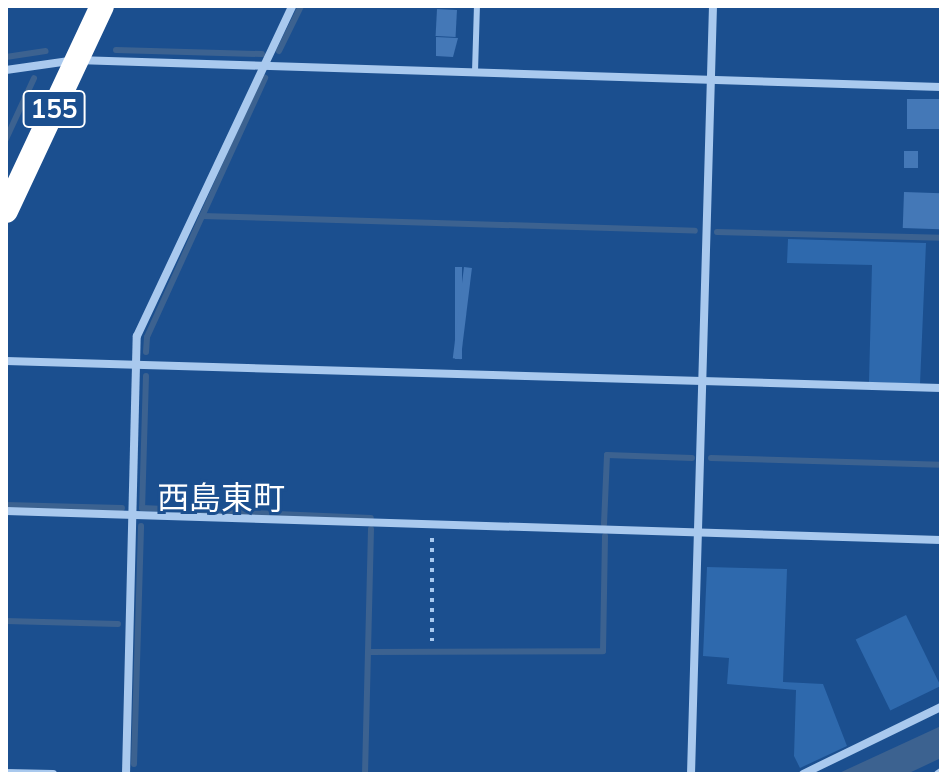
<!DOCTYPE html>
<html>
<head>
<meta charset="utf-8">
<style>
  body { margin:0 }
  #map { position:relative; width:947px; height:780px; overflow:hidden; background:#1b4f8f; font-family:Mulish,"Noto Sans JP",sans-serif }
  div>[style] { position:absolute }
  .green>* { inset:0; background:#2e69ad; transform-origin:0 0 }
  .water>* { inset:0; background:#3c6290 }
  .stream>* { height:6px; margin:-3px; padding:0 3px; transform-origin:3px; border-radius:3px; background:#3c6290 }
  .building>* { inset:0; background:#4478b7; transform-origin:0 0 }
  .path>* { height:4px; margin-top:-2px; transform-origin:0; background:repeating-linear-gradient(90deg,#a9c9ee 0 4px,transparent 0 10px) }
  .lane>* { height:6px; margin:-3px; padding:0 3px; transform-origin:3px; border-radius:3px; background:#a9c9ee }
  .street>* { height:8px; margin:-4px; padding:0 4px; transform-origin:4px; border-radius:4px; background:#a9c9ee }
  .highway>* { height:24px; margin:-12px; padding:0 12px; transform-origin:12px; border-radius:12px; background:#fff }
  span { translate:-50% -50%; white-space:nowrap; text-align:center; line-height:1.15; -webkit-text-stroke:6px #1b4f8f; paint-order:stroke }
  .shield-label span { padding:2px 6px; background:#1b4f8f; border:2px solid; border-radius:6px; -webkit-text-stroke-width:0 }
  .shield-label { font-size:26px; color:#fff; font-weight:700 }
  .quarter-label { font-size:32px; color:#fff }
  .frame { position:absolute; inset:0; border:8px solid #fff; pointer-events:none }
</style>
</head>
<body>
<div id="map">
  <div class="green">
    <i style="clip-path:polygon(788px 239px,926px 243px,920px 384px,869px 382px,872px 265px,787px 263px)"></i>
    <i style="clip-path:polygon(707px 567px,787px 569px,783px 682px,823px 684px,847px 746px,800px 768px,794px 756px,796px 690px,727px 684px,729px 658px,703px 656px)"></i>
    <i style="left:906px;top:615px;width:79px;height:56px;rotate:64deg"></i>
  </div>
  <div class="water">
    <i style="clip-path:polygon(941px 726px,941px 758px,907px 774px,837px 774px)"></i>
  </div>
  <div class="stream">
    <i style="left:116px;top:50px;width:146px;rotate:1.6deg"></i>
    <i style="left:279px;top:51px;width:50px;rotate:-63.9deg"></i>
    <i style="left:6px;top:57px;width:40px;rotate:-8.5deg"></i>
    <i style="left:6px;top:139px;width:67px;rotate:-65.3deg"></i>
    <i style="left:202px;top:216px;width:493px;rotate:1.7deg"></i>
    <i style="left:717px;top:232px;width:224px;rotate:1.5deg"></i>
    <i style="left:146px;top:352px;width:15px;rotate:-86deg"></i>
    <i style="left:147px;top:337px;width:285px;rotate:-65.5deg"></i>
    <i style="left:146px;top:376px;width:132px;rotate:91.7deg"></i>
    <i style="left:142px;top:508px;width:229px;rotate:2.5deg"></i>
    <i style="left:711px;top:458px;width:230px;rotate:1.7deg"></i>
    <i style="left:6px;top:505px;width:116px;rotate:1.5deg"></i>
    <i style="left:604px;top:524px;width:69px;rotate:-87.5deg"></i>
    <i style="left:607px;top:455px;width:85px;rotate:2deg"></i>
    <i style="left:6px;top:621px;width:112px;rotate:1.5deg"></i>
    <i style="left:368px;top:652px;width:235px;rotate:-0.2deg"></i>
    <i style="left:603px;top:651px;width:115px;rotate:-89deg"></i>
    <i style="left:134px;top:764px;width:238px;rotate:-88.3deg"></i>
    <i style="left:365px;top:774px;width:245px;rotate:-88.6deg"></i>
  </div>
  <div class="building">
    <i style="left:437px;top:9px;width:20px;height:27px;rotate:3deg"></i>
    <i style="clip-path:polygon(436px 37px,458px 38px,453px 57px,436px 56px)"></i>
    <i style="left:907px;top:99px;width:34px;height:30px"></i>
    <i style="left:904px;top:151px;width:14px;height:17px"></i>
    <i style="left:904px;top:192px;width:37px;height:36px;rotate:2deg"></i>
    <i style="left:455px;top:267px;width:7px;height:92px"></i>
    <i style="left:464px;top:267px;width:8px;height:92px;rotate:7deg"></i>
  </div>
  <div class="path">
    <i style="left:432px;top:538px;width:103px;rotate:90deg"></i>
  </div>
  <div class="lane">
    <i style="left:475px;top:72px;width:66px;rotate:-88.3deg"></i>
  </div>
  <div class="street">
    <i style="left:6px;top:70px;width:71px;rotate:-8.1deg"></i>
    <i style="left:76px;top:60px;width:865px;rotate:1.79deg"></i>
    <i style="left:6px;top:361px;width:935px;rotate:1.65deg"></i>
    <i style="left:6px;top:511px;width:935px;rotate:1.78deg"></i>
    <i style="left:6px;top:773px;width:47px;rotate:1.2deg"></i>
    <i style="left:126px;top:774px;width:438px;rotate:-88.6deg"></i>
    <i style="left:137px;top:336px;width:365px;rotate:-64.8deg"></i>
    <i style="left:691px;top:774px;width:768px;rotate:-88.36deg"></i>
    <i style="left:803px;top:774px;width:153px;rotate:-25.9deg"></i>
    <i style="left:938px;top:774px;width:4px;rotate:-34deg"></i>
  </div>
  <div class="highway">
    <i style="left:6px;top:211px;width:226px;rotate:-64.9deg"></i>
  </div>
  <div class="shield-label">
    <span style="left:54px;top:109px">155</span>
  </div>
  <div class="quarter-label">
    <span style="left:221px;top:497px">西島東町</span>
  </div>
  <div class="frame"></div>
</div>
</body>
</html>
